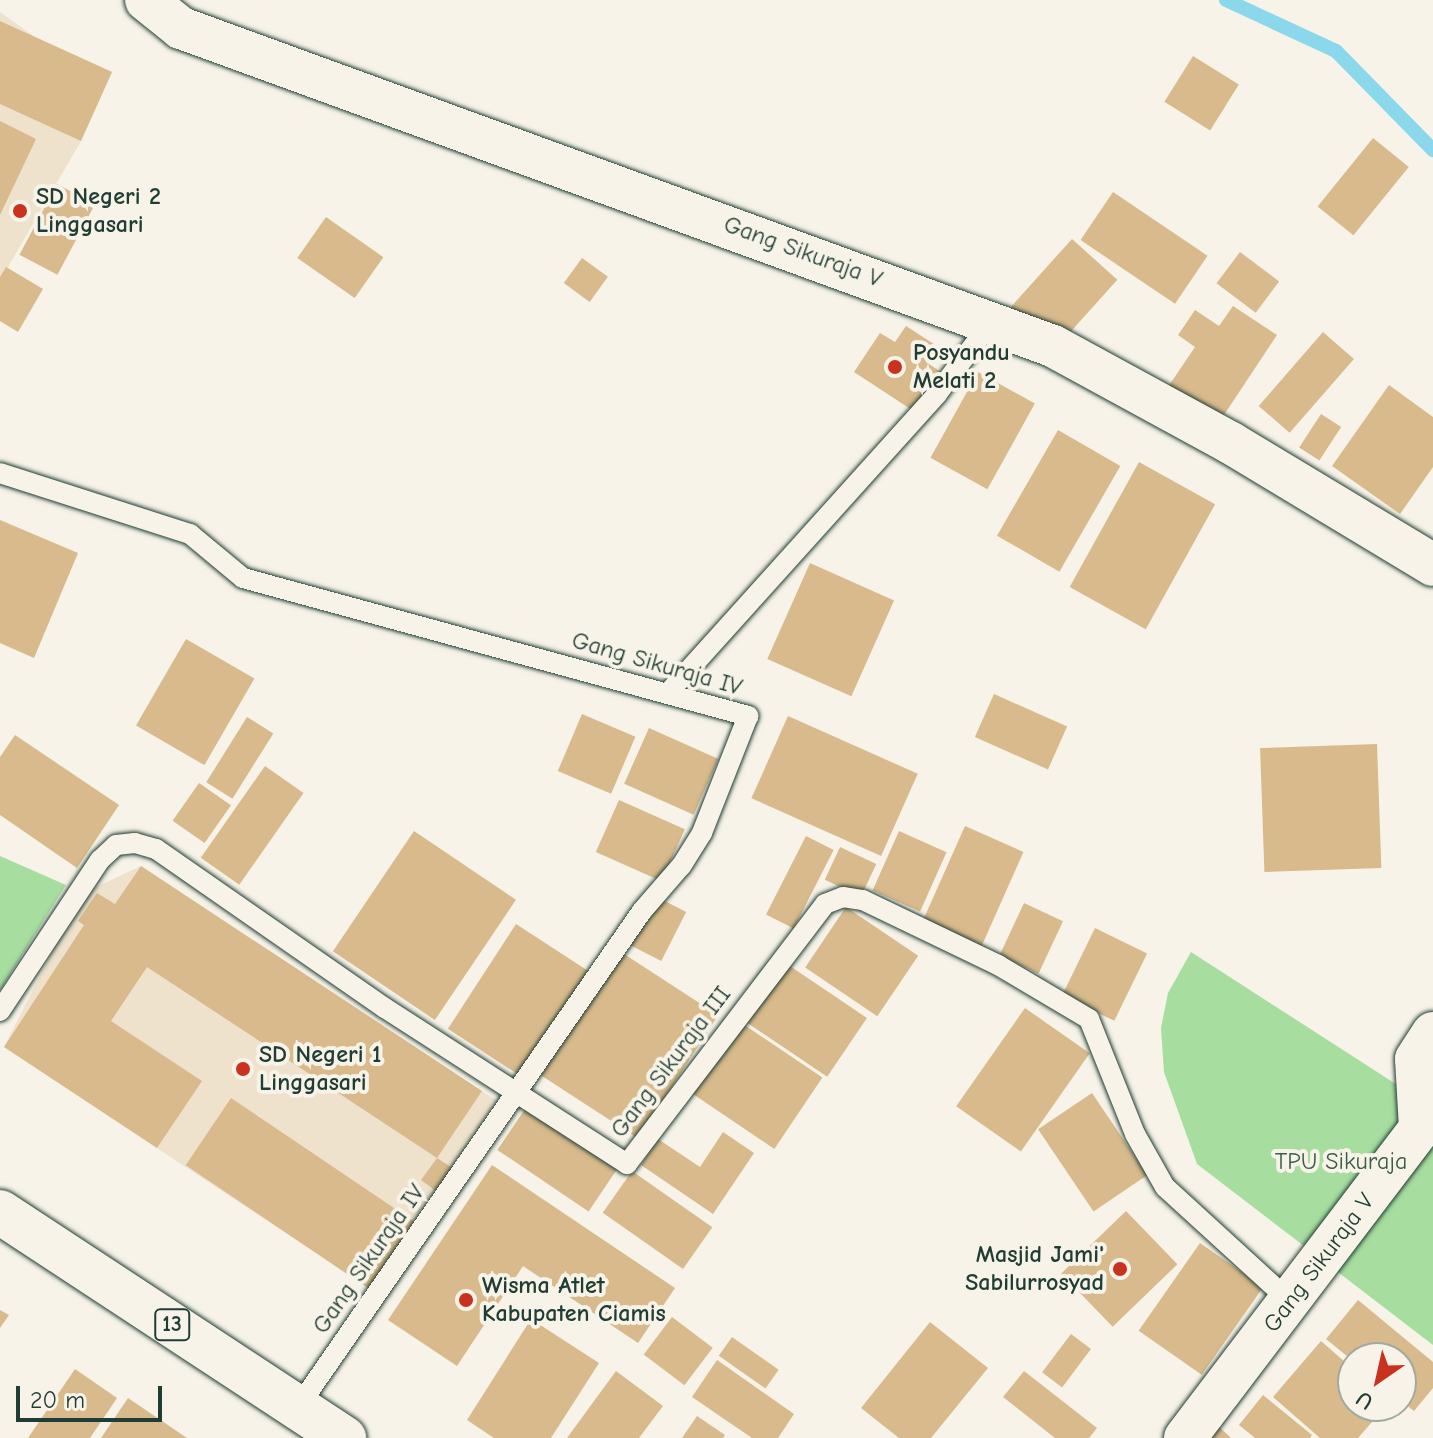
<!DOCTYPE html>
<html>
<head>
<meta charset="utf-8">
<style>
  body { margin:0 }
  #map { position:relative; width:1433px; height:1438px; overflow:hidden; background:#f7f3e8; font-family:"Comic Neue",sans-serif }
  div>[style] { position:absolute }
  .built>* { inset:0; background:#eee2cc }
  .green>* { inset:0; background:#a8dda0 }
  .stream>* { height:14px; margin:-7px; padding:0 7px; transform-origin:7px; border-radius:7px; background:#8bd7eb }
  .building>* { inset:0; background:#d8ba8c; transform-origin:0 0 }
  .roads { filter:drop-shadow(0 0 2px #1f3d34) drop-shadow(0 0 2px #1f3d34) }
  .service>* { height:20px; margin:-10px; padding:0 10px; transform-origin:10px; border-radius:10px; background:#f7f3e8 }
  .minor>* { height:42px; margin:-21px; padding:0 21px; transform-origin:21px; border-radius:21px; background:#f7f3e8 }
  .trunk>* { height:44px; margin:-22px; padding:0 22px; transform-origin:22px; border-radius:22px; background:#f7f3e8 }
  .dots>* { width:22px; height:22px; translate:-50% -50%; box-sizing:border-box; border:4px solid #f7f3e8; border-radius:50% }
  span { translate:-50% -50%; white-space:nowrap; text-align:center; line-height:1.15; -webkit-text-stroke:8px #f7f3e8; paint-order:stroke }
  .shield-label span { padding:2px 6px; background:#f7f3e8; border:2px solid; border-radius:6px; -webkit-text-stroke-width:0 }
  .shield-label { font-size:22px; color:#1f3d34; font-weight:700 }
  .poi-label { font-size:24px; color:#1f3d34; font-weight:700 }
  .left { translate:0 -50%; text-align:left }
  .right { translate:-100% -50%; text-align:right }
  .street-label { font-size:24px; color:#1f3d34 }
  .park-label { font-size:24px; color:#3a5d4a }
  .north { position:absolute; left:1337px; top:1342px; width:80px; height:80px; box-sizing:border-box; background:#f7f3e8; border:2px solid #a1aaa0; border-radius:50%; rotate:214deg; font-size:22px; font-weight:700; line-height:32px; text-align:center; color:#1f3d34 }
  .north::after { content:''; display:block; margin:auto; width:28px; height:36px; background:#c8321e; clip-path:polygon(50% 0,100% 100%,50% 72%,0 100%) }
  .scale { position:absolute; left:16px; top:1386px; width:146px; height:36px; box-sizing:border-box; border:4px solid #1f3d34; border-top:0; padding-left:10px; font-size:24px; line-height:28px; white-space:nowrap; color:#1f3d34; -webkit-text-stroke:6px #f7f3e8; paint-order:stroke }
</style>
</head>
<body>
<div id="map">
  <div class="built">
    <i style="clip-path:polygon(0 12px,35px 37px,112px 72px,81px 141px,0 281px)"></i>
    <i style="clip-path:polygon(141px 866px,503px 1105px,375px 1292px,4px 1047px,69px 919px,92px 889px)"></i>
  </div>
  <div class="green">
    <i style="clip-path:polygon(0 856px,66px 885px,0 990px)"></i>
    <i style="clip-path:polygon(1191px 952px,1433px 1108px,1433px 1345px,1197px 1164px,1164px 1072px,1161px 1028px,1168px 993px)"></i>
  </div>
  <div class="stream">
    <i style="left:1226px;top:0;width:121px;rotate:24.9deg"></i>
    <i style="left:1336px;top:51px;width:139px;rotate:45.6deg"></i>
  </div>
  <div class="building">
    <i style="clip-path:polygon(0 21px,112px 72px,81px 141px,0 104px)"></i>
    <i style="left:1193px;top:56px;width:54px;height:54px;rotate:32deg"></i>
    <i style="clip-path:polygon(0 121px,36px 139px,0 215px)"></i>
    <i style="left:1373px;top:138px;width:46px;height:88px;rotate:39deg"></i>
    <i style="left:57px;top:184px;width:43px;height:80px;rotate:28deg"></i>
    <i style="left:1113px;top:192px;width:114px;height:58px;rotate:34deg"></i>
    <i style="left:326px;top:217px;width:70px;height:50px;rotate:35deg"></i>
    <i style="left:1072px;top:239px;width:61px;height:91px;rotate:42deg"></i>
    <i style="left:1240px;top:252px;width:49px;height:39px;rotate:37deg"></i>
    <i style="left:582px;top:258px;width:32px;height:31px;rotate:36deg"></i>
    <i style="clip-path:polygon(6px 267px,43px 289px,18px 332px,0 321px,0 277px)"></i>
    <i style="clip-path:polygon(1233px 306px,1277px 335px,1220px 421px,1168px 387px,1195px 347px,1178px 335px,1195px 310px,1219px 326px)"></i>
    <i style="clip-path:polygon(906px 326px,937px 346px,926px 362px,941px 372px,915px 412px,854px 372px,880px 333px,895px 342px)"></i>
    <i style="left:1323px;top:332px;width:41px;height:98px;rotate:41deg"></i>
    <i style="left:978px;top:372px;width:65px;height:98px;rotate:29deg"></i>
    <i style="clip-path:polygon(1389px 385px,1433px 417px,1433px 467px,1400px 514px,1332px 466px)"></i>
    <i style="left:1321px;top:414px;width:24px;height:40px;rotate:33deg"></i>
    <i style="left:1058px;top:430px;width:72px;height:122px;rotate:30deg"></i>
    <i style="left:1139px;top:462px;width:87px;height:143px;rotate:29deg"></i>
    <i style="clip-path:polygon(0 520px,78px 553px,34px 658px,0 643px)"></i>
    <i style="left:810px;top:563px;width:92px;height:105px;rotate:24deg"></i>
    <i style="left:186px;top:639px;width:79px;height:100px;rotate:30deg"></i>
    <i style="left:994px;top:694px;width:80px;height:47px;rotate:24deg"></i>
    <i style="left:582px;top:714px;width:58px;height:62px;rotate:23deg"></i>
    <i style="left:788px;top:716px;width:142px;height:90px;rotate:24deg"></i>
    <i style="left:247px;top:717px;width:31px;height:77px;rotate:32deg"></i>
    <i style="left:649px;top:728px;width:76px;height:61px;rotate:24deg"></i>
    <i style="clip-path:polygon(15px 735px,119px 805px,77px 868px,0 815px,0 757px)"></i>
    <i style="left:1377px;top:744px;width:124px;height:117px;rotate:88deg"></i>
    <i style="left:265px;top:766px;width:47px;height:112px;rotate:35deg"></i>
    <i style="left:199px;top:783px;width:39px;height:46px;rotate:35deg"></i>
    <i style="left:619px;top:800px;width:72px;height:57px;rotate:24deg"></i>
    <i style="left:965px;top:826px;width:64px;height:111px;rotate:24deg"></i>
    <i style="left:414px;top:831px;width:123px;height:145px;rotate:34deg"></i>
    <i style="left:899px;top:831px;width:52px;height:65px;rotate:24deg"></i>
    <i style="left:806px;top:836px;width:31px;height:88px;rotate:27deg"></i>
    <i style="left:840px;top:847px;width:40px;height:36px;rotate:25deg"></i>
    <i style="clip-path:polygon(141px 866px,482px 1091px,437px 1158px,457px 1171px,440px 1194px,421px 1180px,437px 1158px,147px 967px,111px 1021px,202px 1081px,157px 1148px,4px 1047px,84px 925px,78px 921px,97px 893px,115px 904px)"></i>
    <i style="left:655px;top:896px;width:35px;height:55px;rotate:27deg"></i>
    <i style="left:1024px;top:903px;width:43px;height:58px;rotate:25deg"></i>
    <i style="left:846px;top:907px;width:87px;height:73px;rotate:34deg"></i>
    <i style="left:516px;top:924px;width:88px;height:125px;rotate:33deg"></i>
    <i style="left:1095px;top:928px;width:58px;height:75px;rotate:26deg"></i>
    <i style="left:621px;top:952px;width:116px;height:147px;rotate:33deg"></i>
    <i style="left:784px;top:962px;width:100px;height:71px;rotate:34deg"></i>
    <i style="left:1025px;top:1008px;width:79px;height:120px;rotate:35deg"></i>
    <i style="left:737px;top:1020px;width:103px;height:86px;rotate:34deg"></i>
    <i style="left:1092px;top:1093px;width:99px;height:65px;rotate:56deg"></i>
    <i style="left:231px;top:1098px;width:223px;height:81px;rotate:34deg"></i>
    <i style="left:527px;top:1106px;width:110px;height:53px;rotate:34deg"></i>
    <i style="clip-path:polygon(723px 1132px,754px 1153px,713px 1214px,641px 1165px,658px 1139px,700px 1167px)"></i>
    <i style="clip-path:polygon(492px 1165px,675px 1288px,638px 1343px,523px 1266px,457px 1366px,388px 1320px)"></i>
    <i style="left:632px;top:1171px;width:98px;height:51px;rotate:35deg"></i>
    <i style="left:1126px;top:1211px;width:74px;height:90px;rotate:46deg"></i>
    <i style="left:1200px;top:1243px;width:77px;height:107px;rotate:35deg"></i>
    <i style="clip-path:polygon(1358px 1300px,1433px 1362px,1433px 1388px,1414px 1411px,1401px 1401px,1401px 1358px,1353px 1361px,1326px 1339px)"></i>
    <i style="clip-path:polygon(0 1310px,9px 1315px,0 1328px)"></i>
    <i style="left:672px;top:1317px;width:51px;height:47px;rotate:37deg"></i>
    <i style="clip-path:polygon(531px 1319px,599px 1363px,551px 1438px,494px 1438px,467px 1420px)"></i>
    <i style="clip-path:polygon(930px 1322px,988px 1368px,931px 1438px,899px 1438px,861px 1408px)"></i>
    <i style="left:1071px;top:1334px;width:25px;height:48px;rotate:37deg"></i>
    <i style="left:732px;top:1337px;width:57px;height:23px;rotate:35deg"></i>
    <i style="clip-path:polygon(1321px 1341px,1353px 1369px,1353px 1406px,1386px 1406px,1358px 1438px,1320px 1438px,1273px 1397px)"></i>
    <i style="clip-path:polygon(717px 1360px,794px 1414px,778px 1438px,752px 1438px,692px 1397px)"></i>
    <i style="clip-path:polygon(75px 1369px,117px 1398px,90px 1438px,28px 1438px)"></i>
    <i style="clip-path:polygon(616px 1371px,663px 1406px,639px 1438px,567px 1438px)"></i>
    <i style="clip-path:polygon(1024px 1371px,1097px 1428px,1089px 1438px,1055px 1438px,1003px 1397px)"></i>
    <i style="clip-path:polygon(1263px 1395px,1312px 1435px,1310px 1438px,1255px 1438px,1239px 1425px)"></i>
    <i style="clip-path:polygon(128px 1398px,187px 1438px,101px 1438px)"></i>
    <i style="clip-path:polygon(697px 1416px,725px 1435px,723px 1438px,682px 1438px)"></i>
    <i style="clip-path:polygon(1214px 1422px,1231px 1438px,1200px 1438px)"></i>
  </div>
  <div class="roads">
    <div class="service">
      <i style="left:0;top:473px;width:200px;rotate:17.8deg"></i>
      <i style="left:190px;top:534px;width:69px;rotate:39.7deg"></i>
      <i style="left:243px;top:578px;width:524px;rotate:15.28deg"></i>
      <i style="left:748px;top:716px;width:126px;rotate:111.5deg"></i>
      <i style="left:702px;top:833px;width:39px;rotate:122deg"></i>
      <i style="left:681px;top:866px;width:60px;rotate:130.9deg"></i>
      <i style="left:642px;top:911px;width:604px;rotate:124.74deg"></i>
      <i style="left:668px;top:693px;width:402px;rotate:-48deg"></i>
      <i style="left:937px;top:394px;width:91px;rotate:-53deg"></i>
      <i style="left:0;top:1011px;width:181px;rotate:-56.5deg"></i>
      <i style="left:100px;top:860px;width:22px;rotate:-43deg"></i>
      <i style="left:116px;top:845px;width:19px;rotate:-6deg"></i>
      <i style="left:135px;top:843px;width:22px;rotate:16deg"></i>
      <i style="left:156px;top:849px;width:279px;rotate:34.8deg"></i>
      <i style="left:385px;top:1008px;width:288px;rotate:32.8deg"></i>
      <i style="left:627px;top:1164px;width:327px;rotate:-52.7deg"></i>
      <i style="left:825px;top:904px;width:19px;rotate:-21deg"></i>
      <i style="left:843px;top:897px;width:20px;rotate:9deg"></i>
      <i style="left:863px;top:900px;width:150px;rotate:25.7deg"></i>
      <i style="left:998px;top:965px;width:106px;rotate:30.7deg"></i>
      <i style="left:1089px;top:1019px;width:124px;rotate:68.2deg"></i>
      <i style="left:1135px;top:1134px;width:61px;rotate:60.5deg"></i>
      <i style="left:1165px;top:1187px;width:171px;rotate:42.4deg"></i>
    </div>
    <div class="minor">
      <i style="left:146px;top:0;width:45px;rotate:38.7deg"></i>
      <i style="left:181px;top:28px;width:928px;rotate:20.04deg"></i>
      <i style="left:1053px;top:346px;width:203px;rotate:28.6deg"></i>
      <i style="left:1231px;top:443px;width:236px;rotate:31.1deg"></i>
      <i style="left:1185px;top:1438px;width:389px;rotate:-52.8deg"></i>
      <i style="left:1420px;top:1128px;width:69px;rotate:-93.3deg"></i>
      <i style="left:1416px;top:1059px;width:31px;rotate:-57deg"></i>
    </div>
    <div class="trunk">
      <i style="left:0;top:1212px;width:412px;rotate:33.3deg"></i>
    </div>
  </div>
  <div class="dots">
    <i style="left:20px;top:211px;background:#c8321e"></i>
    <i style="left:895px;top:367px;background:#c8321e"></i>
    <i style="left:243px;top:1069px;background:#c8321e"></i>
    <i style="left:1120px;top:1269px;background:#c8321e"></i>
    <i style="left:466px;top:1300px;background:#c8321e"></i>
  </div>
  <div class="shield-label">
    <span style="left:172px;top:1325px">13</span>
  </div>
  <div class="poi-label">
    <span class="left" style="left:36px;top:211px">SD Negeri 2<br>Linggasari</span>
    <span class="left" style="left:913px;top:367px">Posyandu<br>Melati 2</span>
    <span class="left" style="left:259px;top:1069px">SD Negeri 1<br>Linggasari</span>
    <span class="right" style="left:1104px;top:1269px">Masjid Jami'<br>Sabilurrosyad</span>
    <span class="left" style="left:482px;top:1300px">Wisma Atlet<br>Kabupaten Ciamis</span>
  </div>
  <div class="street-label">
    <span style="left:803px;top:252px;rotate:20deg">Gang Sikuraja V</span>
    <span style="left:657px;top:664px;rotate:16deg">Gang Sikuraja IV</span>
    <span style="left:671px;top:1062px;rotate:-53deg">Gang Sikuraja III</span>
    <span style="left:369px;top:1259px;rotate:-55deg">Gang Sikuraja IV</span>
    <span style="left:1319px;top:1263px;rotate:-53deg">Gang Sikuraja V</span>
  </div>
  <div class="park-label">
    <span style="left:1341px;top:1162px">TPU Sikuraja</span>
  </div>
  <div class="north">U</div>
  <div class="scale">20 m</div>
</div>
</body>
</html>
